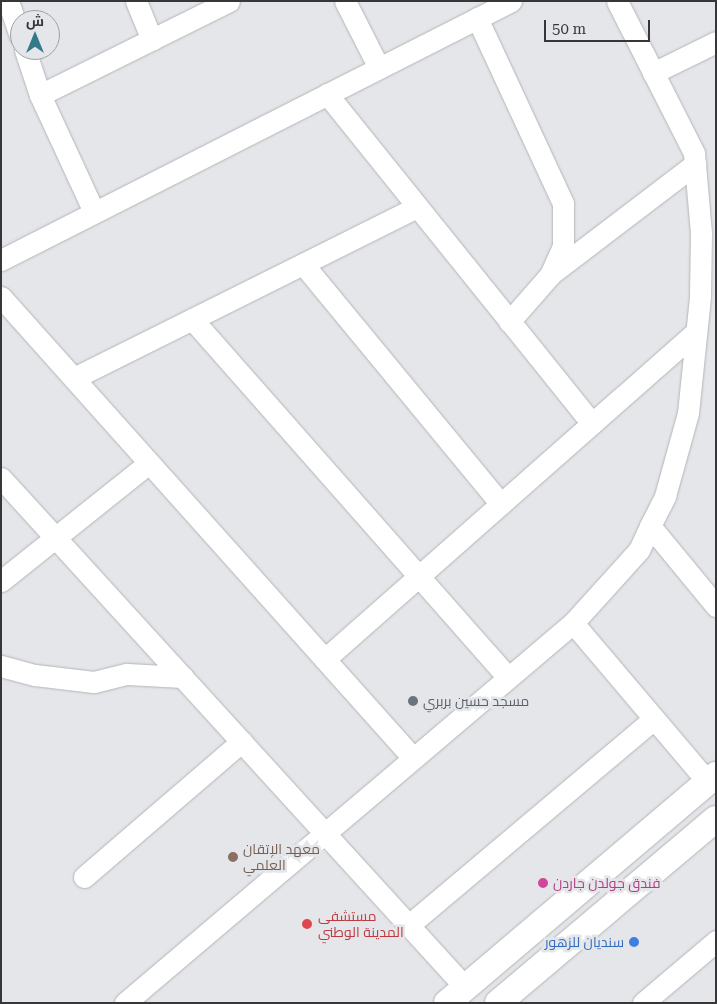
<!DOCTYPE html>
<html>
<head>
<meta charset="utf-8">
<style>
  body { margin:0 }
  #map { position:relative; width:717px; height:1004px; overflow:hidden; background:#e4e6e9; font-family:"Roboto Serif",Cairo,serif }
  div>[style] { position:absolute }
  .roads { filter:drop-shadow(0 0 1px #b3b5b8) drop-shadow(0 0 1px #b3b5b8) }
  .minor>* { height:21px; margin:-10.5px; padding:0 10.5px; transform-origin:10.5px; border-radius:10.5px; background:#fff }
  .major>* { height:26px; margin:-13px; padding:0 13px; transform-origin:13px; border-radius:13px; background:#fff }
  .dots>* { width:14px; height:14px; translate:-50% -50%; box-sizing:border-box; border:2px solid #e4e6e9; border-radius:50% }
  span { translate:-50% -50%; white-space:nowrap; text-align:center; line-height:1.15; -webkit-text-stroke:5px #e4e6e9; paint-order:stroke }
  .worship-label { font-size:14px; color:#5b616d }
  .left { translate:0 -50%; text-align:left }
  .education-label { font-size:14px; color:#785e54 }
  .hotel-label { font-size:14px; color:#b23c85 }
  .health-label { font-size:14px; color:#be3a42 }
  .shop-label { font-size:14px; color:#366cbe }
  .right { translate:-100% -50%; text-align:right }
  .frame { position:absolute; inset:0; border:2px solid #373739; pointer-events:none }
  .north { position:absolute; left:10px; top:10px; width:50px; height:50px; box-sizing:border-box; background:#e4e6e9; border:1px solid #9fa0a3; border-radius:50%; rotate:0deg; font-size:14px; font-weight:700; line-height:20px; text-align:center; color:#373739 }
  .north::after { content:''; display:block; margin:auto; width:18px; height:22px; background:#347987; clip-path:polygon(50% 0,100% 100%,50% 72%,0 100%) }
  .scale { position:absolute; left:544px; top:20px; width:106px; height:22px; box-sizing:border-box; border:2px solid #373739; border-top:0; padding-left:6px; font-size:15px; line-height:18px; white-space:nowrap; color:#373739; -webkit-text-stroke:4px #e4e6e9; paint-order:stroke }
</style>
</head>
<body>
<div id="map">
  <div class="roads">
    <div class="minor">
      <i style="left:8px;top:1px;width:36px;rotate:71deg"></i>
      <i style="left:136px;top:1px;width:42px;rotate:67.7deg"></i>
      <i style="left:345px;top:1px;width:75px;rotate:63.1deg"></i>
      <i style="left:477px;top:18px;width:204px;rotate:65.1deg"></i>
      <i style="left:563px;top:203px;width:43px;rotate:90deg"></i>
      <i style="left:563px;top:246px;width:32px;rotate:114deg"></i>
      <i style="left:550px;top:275px;width:62px;rotate:131.1deg"></i>
      <i style="left:25px;top:50px;width:47px;rotate:71.6deg"></i>
      <i style="left:40px;top:95px;width:129px;rotate:65.2deg"></i>
      <i style="left:653px;top:73px;width:70px;rotate:-26.2deg"></i>
      <i style="left:327px;top:94px;width:423px;rotate:51.2deg"></i>
      <i style="left:40px;top:95px;width:211px;rotate:-26.4deg"></i>
      <i style="left:1px;top:260px;width:572px;rotate:-26.92deg"></i>
      <i style="left:303px;top:264px;width:311px;rotate:50.5deg"></i>
      <i style="left:552px;top:273px;width:180px;rotate:-37.3deg"></i>
      <i style="left:1px;top:297px;width:618px;rotate:48.21deg"></i>
      <i style="left:192px;top:319px;width:478px;rotate:48.6deg"></i>
      <i style="left:74px;top:378px;width:383px;rotate:-26.5deg"></i>
      <i style="left:1px;top:478px;width:689px;rotate:47.65deg"></i>
      <i style="left:650px;top:526px;width:104px;rotate:50.5deg"></i>
      <i style="left:1px;top:581px;width:189px;rotate:-38.6deg"></i>
      <i style="left:573px;top:623px;width:209px;rotate:49.7deg"></i>
      <i style="left:325px;top:659px;width:495px;rotate:-41.4deg"></i>
      <i style="left:1px;top:666px;width:35px;rotate:15deg"></i>
      <i style="left:35px;top:675px;width:59px;rotate:6.8deg"></i>
      <i style="left:94px;top:682px;width:34px;rotate:-14deg"></i>
      <i style="left:127px;top:674px;width:56px;rotate:3.1deg"></i>
      <i style="left:84px;top:877px;width:208px;rotate:-40.7deg"></i>
      <i style="left:409px;top:925px;width:320px;rotate:-40.1deg"></i>
      <i style="left:125px;top:1003px;width:587px;rotate:-40.31deg"></i>
      <i style="left:573px;top:623px;width:98px;rotate:-47.9deg"></i>
      <i style="left:639px;top:550px;width:26px;rotate:-65deg"></i>
      <i style="left:650px;top:526px;width:34px;rotate:-63deg"></i>
      <i style="left:665px;top:496px;width:86px;rotate:-74.5deg"></i>
      <i style="left:688px;top:413px;width:118px;rotate:-84.1deg"></i>
      <i style="left:700px;top:296px;width:63px;rotate:-89.1deg"></i>
      <i style="left:701px;top:233px;width:80px;rotate:-95deg"></i>
      <i style="left:694px;top:153px;width:170px;rotate:-116.9deg"></i>
      <i style="left:643px;top:1003px;width:96px;rotate:-40.3deg"></i>
    </div>
    <div class="major">
      <i style="left:447px;top:1003px;width:353px;rotate:-40.3deg"></i>
      <i style="left:498px;top:1003px;width:285px;rotate:-40.2deg"></i>
    </div>
  </div>
  <div class="dots">
    <i style="left:413px;top:701px;background:#6b7280"></i>
    <i style="left:233px;top:857px;background:#8d6e63"></i>
    <i style="left:543px;top:883px;background:#d1479c"></i>
    <i style="left:307px;top:924px;background:#e0444e"></i>
    <i style="left:634px;top:942px;background:#3f7fe0"></i>
  </div>
  <div class="worship-label">
    <span class="left" style="left:423px;top:701px">مسجد حسين بربري</span>
  </div>
  <div class="education-label">
    <span class="left" style="left:243px;top:857px">معهد الإتقان<br>العلمي</span>
  </div>
  <div class="hotel-label">
    <span class="left" style="left:553px;top:883px">فندق جولدن جاردن</span>
  </div>
  <div class="health-label">
    <span class="left" style="left:318px;top:924px">مستشفى<br>المدينة الوطني</span>
  </div>
  <div class="shop-label">
    <span class="right" style="left:624px;top:942px">سنديان للزهور</span>
  </div>
  <div class="frame"></div>
  <div class="north">ش</div>
  <div class="scale">50 m</div>
</div>
</body>
</html>
